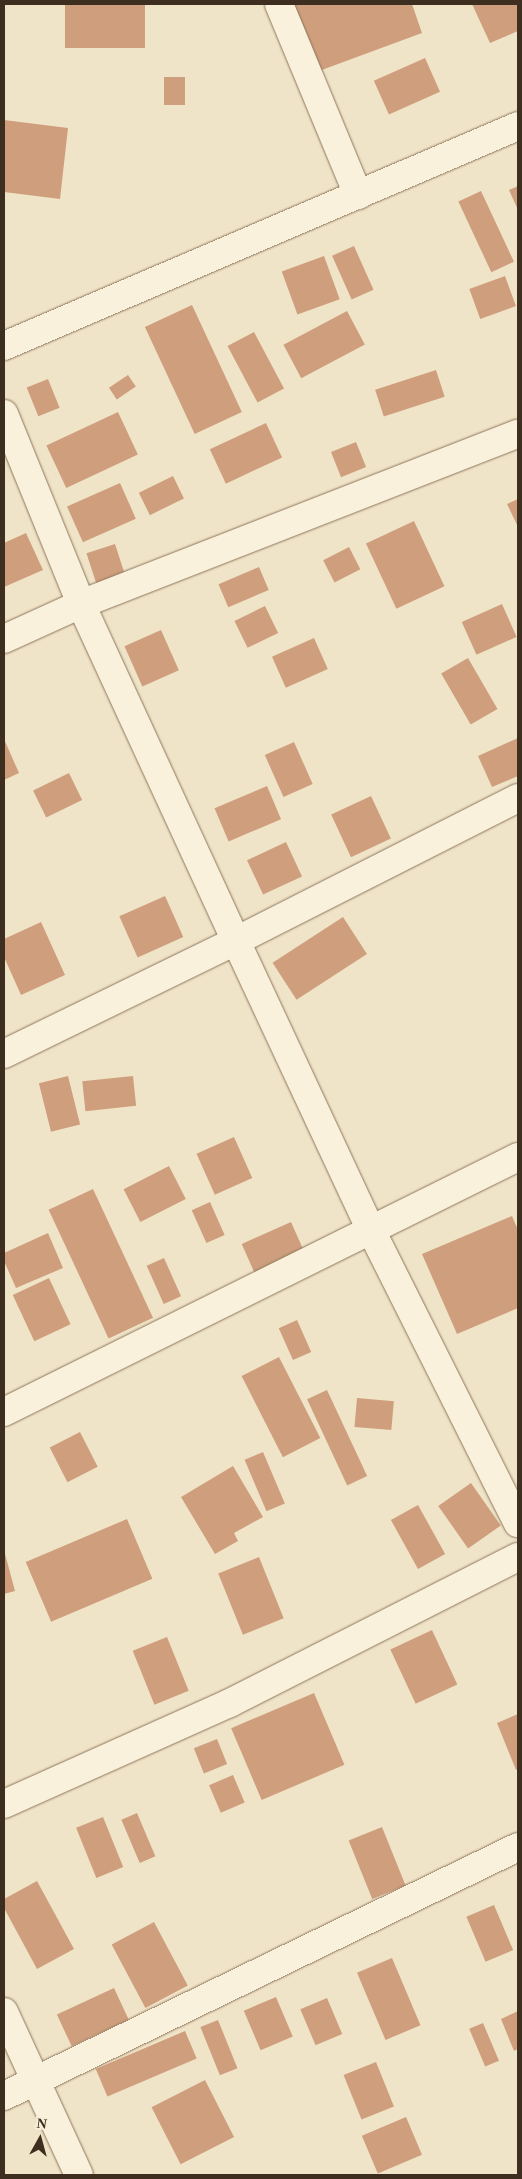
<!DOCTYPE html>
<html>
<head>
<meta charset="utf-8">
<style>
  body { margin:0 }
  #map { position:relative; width:522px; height:2179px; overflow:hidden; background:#f0e4c8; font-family:Georgia,serif }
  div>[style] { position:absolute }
  .building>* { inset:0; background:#cf9f7d; transform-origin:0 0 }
  .roads { filter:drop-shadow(0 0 1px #8d765c) drop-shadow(0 0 1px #8d765c) }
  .street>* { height:28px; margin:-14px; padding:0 14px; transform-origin:14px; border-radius:14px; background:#faf1dc }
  span { translate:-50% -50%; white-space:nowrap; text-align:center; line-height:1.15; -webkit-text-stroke:4.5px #f7eed8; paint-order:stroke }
  .frame { position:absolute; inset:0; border:5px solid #3d2e20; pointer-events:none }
  .north { position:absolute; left:15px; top:2114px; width:50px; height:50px; -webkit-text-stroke:4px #f7eed8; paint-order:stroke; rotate:7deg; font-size:14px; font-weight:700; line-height:20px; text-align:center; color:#3d2e20 }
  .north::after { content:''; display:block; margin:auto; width:18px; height:22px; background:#3d2e20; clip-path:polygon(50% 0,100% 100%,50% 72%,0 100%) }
</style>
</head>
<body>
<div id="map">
  <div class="building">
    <i style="left:65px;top:4px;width:80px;height:44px"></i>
    <i style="clip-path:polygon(293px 4px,412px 4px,422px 33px,319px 71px)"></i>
    <i style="clip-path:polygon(472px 4px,518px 4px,518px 31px,490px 43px)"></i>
    <i style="left:425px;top:58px;width:37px;height:56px;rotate:66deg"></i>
    <i style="left:164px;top:77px;width:21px;height:28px"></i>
    <i style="clip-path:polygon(4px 120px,68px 128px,60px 199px,4px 192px)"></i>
    <i style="clip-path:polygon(518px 186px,518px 210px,509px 190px)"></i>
    <i style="left:481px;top:191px;width:78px;height:25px;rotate:65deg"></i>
    <i style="left:354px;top:246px;width:48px;height:24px;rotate:66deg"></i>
    <i style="left:324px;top:256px;width:46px;height:45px;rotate:70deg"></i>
    <i style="left:505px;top:276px;width:32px;height:38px;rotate:70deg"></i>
    <i style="left:192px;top:305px;width:118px;height:52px;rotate:65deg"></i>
    <i style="left:347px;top:311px;width:38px;height:72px;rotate:62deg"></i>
    <i style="left:254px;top:332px;width:64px;height:30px;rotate:62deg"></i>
    <i style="left:436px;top:370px;width:28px;height:64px;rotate:72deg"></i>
    <i style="left:128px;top:375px;width:14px;height:23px;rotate:56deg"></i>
    <i style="left:48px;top:379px;width:31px;height:23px;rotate:68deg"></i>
    <i style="left:118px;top:412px;width:47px;height:79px;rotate:65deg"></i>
    <i style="left:266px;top:423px;width:38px;height:62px;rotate:65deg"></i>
    <i style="left:356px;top:442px;width:27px;height:27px;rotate:68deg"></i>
    <i style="left:173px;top:476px;width:25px;height:38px;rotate:64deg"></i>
    <i style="left:120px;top:483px;width:39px;height:58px;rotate:66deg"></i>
    <i style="clip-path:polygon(518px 499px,518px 527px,507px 504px)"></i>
    <i style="left:414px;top:521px;width:72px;height:53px;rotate:65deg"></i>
    <i style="clip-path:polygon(26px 533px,43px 570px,4px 587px,4px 543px)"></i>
    <i style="left:115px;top:544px;width:41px;height:30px;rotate:72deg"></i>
    <i style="left:349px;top:547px;width:25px;height:29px;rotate:63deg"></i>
    <i style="left:259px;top:567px;width:25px;height:44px;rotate:67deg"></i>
    <i style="left:502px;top:604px;width:36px;height:44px;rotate:66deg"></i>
    <i style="left:265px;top:606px;width:30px;height:34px;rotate:64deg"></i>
    <i style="left:161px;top:630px;width:44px;height:40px;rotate:66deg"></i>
    <i style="left:314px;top:638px;width:34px;height:46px;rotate:66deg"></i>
    <i style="left:468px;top:658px;width:59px;height:31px;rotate:60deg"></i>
    <i style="clip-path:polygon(518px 738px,518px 776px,492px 787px,478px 756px)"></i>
    <i style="clip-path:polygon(4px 739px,19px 773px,4px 780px)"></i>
    <i style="left:294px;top:742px;width:46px;height:32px;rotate:66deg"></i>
    <i style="left:69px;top:773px;width:30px;height:40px;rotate:64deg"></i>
    <i style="left:267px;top:786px;width:36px;height:57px;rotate:67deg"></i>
    <i style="left:371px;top:796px;width:47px;height:44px;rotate:65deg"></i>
    <i style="left:286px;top:842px;width:38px;height:43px;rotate:65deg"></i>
    <i style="left:165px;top:896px;width:45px;height:50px;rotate:66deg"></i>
    <i style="left:343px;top:917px;width:44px;height:84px;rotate:57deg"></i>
    <i style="clip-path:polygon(41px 922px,65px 975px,21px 995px,4px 957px,4px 939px)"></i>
    <i style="left:68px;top:1076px;width:50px;height:30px;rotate:76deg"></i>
    <i style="left:133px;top:1076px;width:30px;height:51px;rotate:84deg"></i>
    <i style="left:234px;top:1137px;width:45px;height:41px;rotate:66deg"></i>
    <i style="left:169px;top:1166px;width:37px;height:51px;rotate:63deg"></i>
    <i style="left:93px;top:1189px;width:142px;height:49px;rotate:65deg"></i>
    <i style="left:210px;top:1202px;width:36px;height:20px;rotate:66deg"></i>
    <i style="clip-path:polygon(512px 1216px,518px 1230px,518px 1308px,457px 1334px,422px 1254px)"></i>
    <i style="left:291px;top:1222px;width:34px;height:54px;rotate:66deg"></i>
    <i style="clip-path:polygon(48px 1233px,63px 1268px,16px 1288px,4px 1261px,4px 1253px)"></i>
    <i style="left:164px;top:1258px;width:42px;height:19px;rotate:66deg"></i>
    <i style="left:49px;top:1278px;width:51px;height:40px;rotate:65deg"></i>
    <i style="left:297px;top:1320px;width:35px;height:20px;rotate:66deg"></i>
    <i style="left:279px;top:1357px;width:91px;height:42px;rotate:63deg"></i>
    <i style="left:327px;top:1390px;width:95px;height:22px;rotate:65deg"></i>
    <i style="left:357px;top:1398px;width:37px;height:29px;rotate:5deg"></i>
    <i style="left:80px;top:1432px;width:39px;height:34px;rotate:63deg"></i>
    <i style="left:263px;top:1452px;width:56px;height:20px;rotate:67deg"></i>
    <i style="clip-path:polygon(233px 1466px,263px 1517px,234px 1533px,238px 1541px,215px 1554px,181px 1497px)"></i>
    <i style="left:471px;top:1483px;width:52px;height:40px;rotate:55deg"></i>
    <i style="left:418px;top:1505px;width:56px;height:31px;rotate:61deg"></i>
    <i style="left:127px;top:1519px;width:65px;height:110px;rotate:67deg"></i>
    <i style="clip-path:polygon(4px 1550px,15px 1591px,4px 1594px)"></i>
    <i style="left:259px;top:1557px;width:66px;height:44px;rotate:68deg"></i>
    <i style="left:432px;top:1630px;width:60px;height:46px;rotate:65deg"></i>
    <i style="left:167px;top:1637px;width:58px;height:37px;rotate:68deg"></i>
    <i style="left:314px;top:1693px;width:78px;height:90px;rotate:67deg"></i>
    <i style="clip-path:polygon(518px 1714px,518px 1769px,516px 1770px,497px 1723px)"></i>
    <i style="left:217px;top:1739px;width:27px;height:25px;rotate:68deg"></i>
    <i style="left:233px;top:1775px;width:30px;height:26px;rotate:67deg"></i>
    <i style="left:137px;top:1813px;width:47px;height:17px;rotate:67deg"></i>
    <i style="left:103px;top:1817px;width:54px;height:29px;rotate:68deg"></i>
    <i style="left:382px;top:1827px;width:63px;height:36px;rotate:68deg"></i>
    <i style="clip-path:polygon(37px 1881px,74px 1949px,37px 1969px,4px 1908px,4px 1899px)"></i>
    <i style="left:494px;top:1905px;width:49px;height:30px;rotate:67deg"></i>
    <i style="left:154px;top:1922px;width:72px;height:48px;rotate:62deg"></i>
    <i style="left:392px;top:1958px;width:73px;height:38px;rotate:67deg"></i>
    <i style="left:114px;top:1988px;width:35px;height:63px;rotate:65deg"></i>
    <i style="left:276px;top:1997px;width:43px;height:35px;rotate:67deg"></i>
    <i style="left:327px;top:1998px;width:39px;height:29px;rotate:67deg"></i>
    <i style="clip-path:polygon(518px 2011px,518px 2049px,514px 2051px,501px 2019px)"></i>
    <i style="left:218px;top:2020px;width:52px;height:19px;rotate:68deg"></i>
    <i style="left:483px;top:2023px;width:41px;height:15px;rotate:67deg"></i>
    <i style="left:185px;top:2031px;width:30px;height:97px;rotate:67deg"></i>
    <i style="left:376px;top:2062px;width:48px;height:35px;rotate:68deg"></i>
    <i style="left:205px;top:2080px;width:64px;height:60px;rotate:63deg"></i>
    <i style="left:406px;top:2117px;width:41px;height:48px;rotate:67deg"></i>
  </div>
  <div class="roads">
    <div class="street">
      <i style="left:279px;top:4px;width:207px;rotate:67.5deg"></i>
      <i style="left:4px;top:346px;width:559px;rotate:-23.17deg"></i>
      <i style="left:4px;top:414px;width:205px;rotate:67.9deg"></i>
      <i style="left:81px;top:604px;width:371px;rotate:65.3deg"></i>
      <i style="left:236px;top:941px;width:319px;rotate:65deg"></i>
      <i style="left:371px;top:1230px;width:328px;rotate:63.4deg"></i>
      <i style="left:4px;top:639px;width:85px;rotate:-24.4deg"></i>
      <i style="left:81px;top:604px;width:469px;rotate:-21.3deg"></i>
      <i style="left:4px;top:1054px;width:258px;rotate:-26deg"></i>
      <i style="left:236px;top:941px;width:316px;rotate:-26.9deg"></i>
      <i style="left:4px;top:1412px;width:574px;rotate:-26.39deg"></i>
      <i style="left:4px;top:1804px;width:248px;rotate:-24.1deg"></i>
      <i style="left:230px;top:1703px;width:323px;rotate:-26.9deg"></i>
      <i style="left:4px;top:2012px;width:179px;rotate:65.3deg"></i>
      <i style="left:4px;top:2096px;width:571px;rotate:-25.85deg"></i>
    </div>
  </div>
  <div class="frame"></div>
  <div class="north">N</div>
</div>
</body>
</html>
